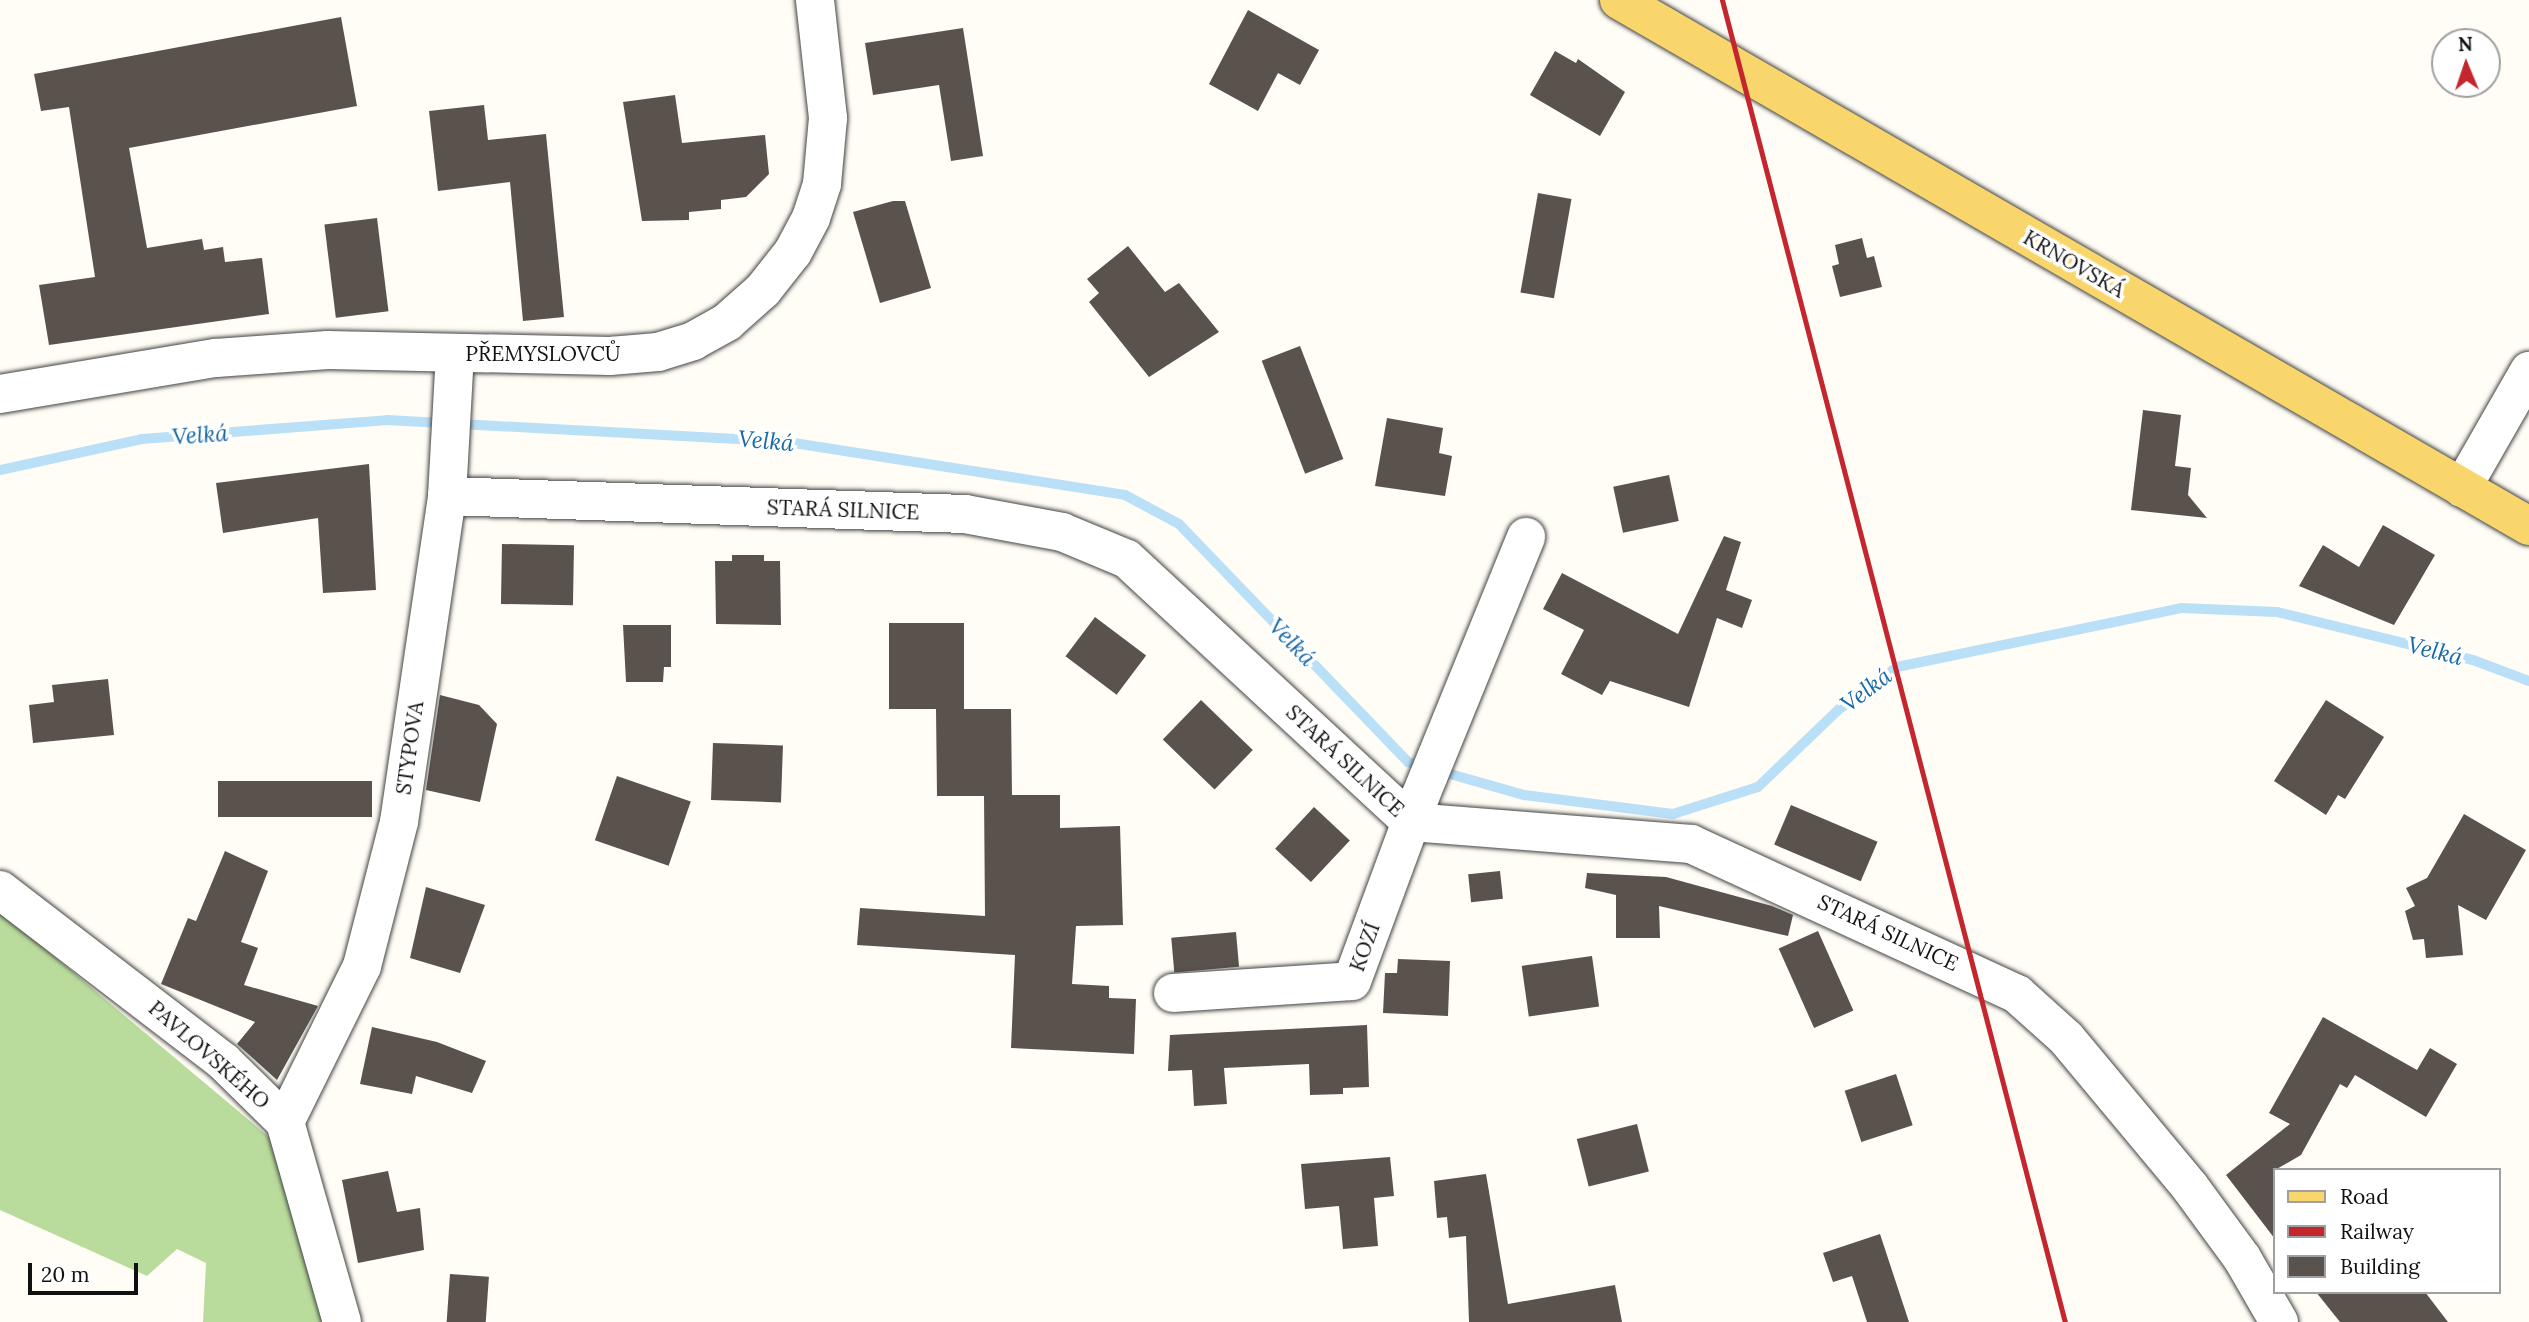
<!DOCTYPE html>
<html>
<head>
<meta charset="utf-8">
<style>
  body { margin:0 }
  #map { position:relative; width:2529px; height:1322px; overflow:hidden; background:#fffdf5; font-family:Lora,serif }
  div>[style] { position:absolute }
  .forest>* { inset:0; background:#b9dc9c }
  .stream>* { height:10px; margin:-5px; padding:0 5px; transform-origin:5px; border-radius:5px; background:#b9e0f7 }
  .building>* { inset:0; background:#5a524d; transform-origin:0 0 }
  .roads { filter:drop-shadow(0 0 2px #444) drop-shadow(0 0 2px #444) }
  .minor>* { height:38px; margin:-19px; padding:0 19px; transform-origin:19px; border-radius:19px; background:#fff }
  .tertiary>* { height:38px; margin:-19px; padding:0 19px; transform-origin:19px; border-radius:19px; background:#fff }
  .primary>* { height:38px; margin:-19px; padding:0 19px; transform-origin:19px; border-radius:19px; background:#f9d66b }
  .rail>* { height:5px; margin:-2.5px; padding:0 2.5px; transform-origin:2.5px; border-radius:2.5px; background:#c4262e }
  span { translate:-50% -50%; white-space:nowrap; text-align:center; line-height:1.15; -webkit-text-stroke:7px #fff; paint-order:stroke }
  .street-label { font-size:21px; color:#111 }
  .water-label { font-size:23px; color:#1768a6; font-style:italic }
  .legend { position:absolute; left:2273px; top:1168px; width:228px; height:126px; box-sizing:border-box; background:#fff; border:2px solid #a0a0a0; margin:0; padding:9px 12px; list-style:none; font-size:21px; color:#111 }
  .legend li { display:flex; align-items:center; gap:14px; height:35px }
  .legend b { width:35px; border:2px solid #a0a0a0 }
  .north { position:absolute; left:2431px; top:28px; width:70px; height:70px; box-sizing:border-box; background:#fff; border:2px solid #a0a0a0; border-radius:50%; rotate:358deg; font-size:19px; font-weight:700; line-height:28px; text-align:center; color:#111 }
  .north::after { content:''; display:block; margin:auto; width:24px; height:32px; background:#c4262e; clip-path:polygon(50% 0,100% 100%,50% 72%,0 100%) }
  .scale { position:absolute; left:28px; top:1263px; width:110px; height:32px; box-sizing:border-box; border:4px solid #111; border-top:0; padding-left:9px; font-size:21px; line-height:24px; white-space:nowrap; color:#111; -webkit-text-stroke:5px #fff; paint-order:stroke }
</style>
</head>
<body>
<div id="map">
  <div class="forest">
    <i style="clip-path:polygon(0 911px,269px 1137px,326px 1322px,203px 1322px,206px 1263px,177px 1249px,147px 1276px,0 1210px)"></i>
  </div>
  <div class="stream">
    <i style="left:0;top:470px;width:145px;rotate:-12.3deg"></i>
    <i style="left:142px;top:439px;width:246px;rotate:-4.4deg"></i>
    <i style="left:387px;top:420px;width:395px;rotate:3.1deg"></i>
    <i style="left:781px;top:441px;width:348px;rotate:8.9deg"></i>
    <i style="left:1125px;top:495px;width:61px;rotate:28.2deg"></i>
    <i style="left:1179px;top:524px;width:330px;rotate:46.1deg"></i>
    <i style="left:1408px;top:762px;width:121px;rotate:15.9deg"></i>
    <i style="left:1524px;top:795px;width:150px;rotate:7.3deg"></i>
    <i style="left:1673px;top:814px;width:89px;rotate:-17.6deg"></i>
    <i style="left:1758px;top:787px;width:111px;rotate:-43.9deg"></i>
    <i style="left:1838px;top:710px;width:73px;rotate:-36.1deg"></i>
    <i style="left:1897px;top:667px;width:290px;rotate:-11.7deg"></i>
    <i style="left:2181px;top:608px;width:96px;rotate:2.4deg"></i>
    <i style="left:2277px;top:612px;width:202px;rotate:13.8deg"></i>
    <i style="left:2473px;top:660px;width:60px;rotate:20.6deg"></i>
  </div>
  <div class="building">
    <i style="clip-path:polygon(1248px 10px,1319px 50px,1300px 85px,1278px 73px,1258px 111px,1209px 84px)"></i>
    <i style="clip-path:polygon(341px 17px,357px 106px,129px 148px,147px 248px,202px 239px,204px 250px,223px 247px,225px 262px,262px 258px,269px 314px,49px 345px,39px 285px,95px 277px,69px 107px,41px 111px,34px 74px)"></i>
    <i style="clip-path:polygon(963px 28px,983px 156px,951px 161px,939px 85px,873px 95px,865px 43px)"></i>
    <i style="clip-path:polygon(1555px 51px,1576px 63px,1578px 59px,1625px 92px,1600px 136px,1530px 95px)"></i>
    <i style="clip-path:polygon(675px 95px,682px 143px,765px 135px,769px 174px,746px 197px,721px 200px,721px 209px,689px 212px,689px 220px,642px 221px,623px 102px)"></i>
    <i style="clip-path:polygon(484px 105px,488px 140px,546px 134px,564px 317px,523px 321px,510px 182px,438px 191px,429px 111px)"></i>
    <i style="left:1538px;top:193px;width:34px;height:101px;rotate:10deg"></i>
    <i style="clip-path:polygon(893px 201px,905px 201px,931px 288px,880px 303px,853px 212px)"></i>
    <i style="left:377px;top:218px;width:94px;height:53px;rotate:83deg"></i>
    <i style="clip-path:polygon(1862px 238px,1867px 258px,1874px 256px,1882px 287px,1840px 297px,1832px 266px,1839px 264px,1835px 245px)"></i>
    <i style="clip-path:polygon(1128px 246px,1165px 292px,1179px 283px,1219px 332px,1149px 377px,1089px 302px,1099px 293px,1087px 279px)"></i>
    <i style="left:1300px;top:346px;width:121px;height:41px;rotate:69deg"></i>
    <i style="clip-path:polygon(2143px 410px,2181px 415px,2175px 466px,2191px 468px,2188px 495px,2207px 518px,2131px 510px)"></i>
    <i style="clip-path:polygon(1387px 418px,1443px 428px,1439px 453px,1452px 456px,1445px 496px,1375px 486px)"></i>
    <i style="clip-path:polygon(369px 464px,376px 590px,323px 593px,318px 518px,223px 533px,216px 483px)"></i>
    <i style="left:1669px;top:475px;width:47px;height:57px;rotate:78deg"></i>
    <i style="clip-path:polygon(2383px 525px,2435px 555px,2394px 625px,2299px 586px,2323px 545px,2359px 567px)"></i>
    <i style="clip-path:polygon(1724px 536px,1741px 542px,1726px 590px,1752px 600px,1742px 628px,1717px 618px,1689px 707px,1610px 681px,1602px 695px,1561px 674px,1584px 630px,1543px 609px,1562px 573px,1678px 634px)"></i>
    <i style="left:502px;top:544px;width:72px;height:60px;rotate:1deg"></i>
    <i style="clip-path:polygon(732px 555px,764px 555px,764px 561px,780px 561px,781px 625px,716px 624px,715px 561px,732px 561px)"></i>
    <i style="left:1095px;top:617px;width:64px;height:49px;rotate:37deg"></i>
    <i style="clip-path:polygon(889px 623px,964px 623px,964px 709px,1011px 709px,1012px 795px,1060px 795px,1060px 828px,1120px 826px,1123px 925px,1076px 926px,1072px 984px,1109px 986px,1109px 998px,1136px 999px,1134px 1054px,1011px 1048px,1015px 955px,857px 945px,860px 908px,985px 916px,984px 796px,937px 796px,936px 709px,889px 709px)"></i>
    <i style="clip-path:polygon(623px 625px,671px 625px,671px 667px,664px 667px,663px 682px,626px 682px)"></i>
    <i style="clip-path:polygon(108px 679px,114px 735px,33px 743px,29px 705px,54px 702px,52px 685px)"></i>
    <i style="clip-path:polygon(440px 695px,479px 705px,497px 724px,480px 802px,426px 790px)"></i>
    <i style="left:1201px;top:700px;width:72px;height:55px;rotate:44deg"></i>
    <i style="clip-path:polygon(2326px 700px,2384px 737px,2345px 799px,2338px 795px,2326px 815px,2274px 781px)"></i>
    <i style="left:713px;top:743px;width:70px;height:57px;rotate:2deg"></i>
    <i style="left:617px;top:776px;width:78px;height:68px;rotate:19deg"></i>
    <i style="left:372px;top:781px;width:36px;height:154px;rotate:90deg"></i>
    <i style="left:1791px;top:805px;width:94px;height:43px;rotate:23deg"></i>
    <i style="left:1314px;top:807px;width:49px;height:57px;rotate:43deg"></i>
    <i style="clip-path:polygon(2464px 814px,2526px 850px,2486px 920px,2458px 905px,2463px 955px,2426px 958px,2424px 939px,2413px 940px,2405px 911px,2415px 906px,2406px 888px,2427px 878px)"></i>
    <i style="clip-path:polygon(225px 851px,268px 871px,241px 942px,258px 948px,244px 985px,318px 1006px,277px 1080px,237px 1044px,255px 1022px,161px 984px,188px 918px,196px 921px)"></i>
    <i style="left:1500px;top:871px;width:28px;height:32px;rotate:84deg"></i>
    <i style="clip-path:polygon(1587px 873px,1666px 877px,1772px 906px,1793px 915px,1788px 936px,1659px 906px,1660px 938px,1616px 938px,1616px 895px,1585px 888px)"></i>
    <i style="clip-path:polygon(426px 887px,485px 905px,460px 973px,410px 958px)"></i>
    <i style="left:1818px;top:931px;width:87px;height:43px;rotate:66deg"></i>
    <i style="left:1236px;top:932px;width:35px;height:65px;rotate:85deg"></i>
    <i style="left:1592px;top:956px;width:51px;height:71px;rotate:82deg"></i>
    <i style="clip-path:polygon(1398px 959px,1450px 961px,1448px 1016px,1383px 1013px,1385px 973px,1397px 973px)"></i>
    <i style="clip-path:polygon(2323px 1017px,2417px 1070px,2430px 1048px,2457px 1064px,2426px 1117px,2355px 1075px,2347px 1088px,2340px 1084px,2301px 1155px,2275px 1170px,2275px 1239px,2226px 1175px,2290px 1124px,2269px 1113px)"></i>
    <i style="clip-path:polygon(1367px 1025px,1369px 1087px,1343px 1088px,1343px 1094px,1310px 1095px,1309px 1064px,1224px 1068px,1227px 1104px,1194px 1106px,1192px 1070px,1168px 1071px,1170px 1035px)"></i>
    <i style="clip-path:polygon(372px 1027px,437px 1042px,486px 1061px,472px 1093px,416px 1076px,412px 1094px,360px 1084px)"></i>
    <i style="left:1896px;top:1074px;width:54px;height:54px;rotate:72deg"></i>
    <i style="left:1637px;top:1124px;width:49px;height:62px;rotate:76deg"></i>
    <i style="clip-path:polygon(1390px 1157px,1394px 1196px,1374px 1198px,1378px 1246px,1343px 1249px,1339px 1206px,1305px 1209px,1301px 1164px)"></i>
    <i style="clip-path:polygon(388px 1171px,397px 1212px,420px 1208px,424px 1250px,358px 1263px,342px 1180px)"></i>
    <i style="clip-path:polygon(1486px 1174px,1508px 1304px,1615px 1285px,1622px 1322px,1469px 1322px,1466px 1236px,1449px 1238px,1447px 1217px,1437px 1218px,1434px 1181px)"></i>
    <i style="clip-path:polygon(1880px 1234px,1909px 1322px,1867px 1322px,1852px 1276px,1833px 1282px,1823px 1253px)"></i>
    <i style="left:450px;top:1274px;width:39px;height:48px;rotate:4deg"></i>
    <i style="clip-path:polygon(2316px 1292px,2425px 1292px,2448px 1322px,2340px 1322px)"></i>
  </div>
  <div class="roads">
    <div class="minor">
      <i style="left:2462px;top:488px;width:135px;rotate:-60.2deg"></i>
      <i style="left:447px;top:496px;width:518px;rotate:1.99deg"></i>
      <i style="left:965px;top:514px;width:99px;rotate:10.5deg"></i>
      <i style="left:1062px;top:532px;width:70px;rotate:22.6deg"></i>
      <i style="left:1127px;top:559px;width:387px;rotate:42.8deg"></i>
      <i style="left:1411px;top:822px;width:281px;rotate:4.5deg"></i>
      <i style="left:1691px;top:844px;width:359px;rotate:24.7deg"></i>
      <i style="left:2017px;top:994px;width:66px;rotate:41.9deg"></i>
      <i style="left:2066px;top:1038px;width:194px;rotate:50.2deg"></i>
      <i style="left:2190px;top:1187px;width:88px;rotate:53.8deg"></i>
      <i style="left:2242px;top:1258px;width:74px;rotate:60deg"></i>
      <i style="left:0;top:890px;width:282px;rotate:37.5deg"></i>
      <i style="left:224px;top:1062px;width:86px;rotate:44.5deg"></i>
      <i style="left:285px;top:1122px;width:208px;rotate:74.1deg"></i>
      <i style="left:1173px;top:993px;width:179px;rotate:-3.8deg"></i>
      <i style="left:1352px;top:981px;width:196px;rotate:-69.7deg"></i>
      <i style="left:1420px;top:797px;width:281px;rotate:-67.8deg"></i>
      <i style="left:285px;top:1122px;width:174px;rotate:-63.7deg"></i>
      <i style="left:362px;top:966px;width:149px;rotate:-75.6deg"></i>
      <i style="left:399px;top:822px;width:330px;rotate:-81.6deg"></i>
      <i style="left:447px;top:496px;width:143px;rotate:-86.8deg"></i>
    </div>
    <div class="tertiary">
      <i style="left:0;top:394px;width:219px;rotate:-9.5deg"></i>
      <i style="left:216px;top:358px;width:112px;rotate:-4.1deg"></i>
      <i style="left:328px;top:350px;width:282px;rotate:1.2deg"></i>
      <i style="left:610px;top:356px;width:48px;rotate:-4.8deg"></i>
      <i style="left:658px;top:352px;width:37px;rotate:-17deg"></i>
      <i style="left:693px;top:341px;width:39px;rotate:-29deg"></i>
      <i style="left:727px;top:322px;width:48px;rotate:-41.6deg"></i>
      <i style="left:763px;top:290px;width:48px;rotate:-51.7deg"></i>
      <i style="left:793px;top:252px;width:38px;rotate:-62deg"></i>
      <i style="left:811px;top:218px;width:36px;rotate:-72deg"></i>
      <i style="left:822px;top:184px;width:66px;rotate:-84.8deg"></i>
      <i style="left:828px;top:118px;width:119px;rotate:-96.3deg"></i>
    </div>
    <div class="primary">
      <i style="left:1619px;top:0;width:1051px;rotate:30.03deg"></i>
    </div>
  </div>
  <div class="rail">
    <i style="left:1722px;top:0;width:1366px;rotate:75.46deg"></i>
  </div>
  <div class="street-label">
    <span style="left:2074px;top:264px;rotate:30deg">KRNOVSKÁ</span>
    <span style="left:543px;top:354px">PŘEMYSLOVCŮ</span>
    <span style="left:843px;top:510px;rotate:2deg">STARÁ SILNICE</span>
    <span style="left:410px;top:748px;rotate:-82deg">STYPOVA</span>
    <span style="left:1345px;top:761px;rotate:43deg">STARÁ SILNICE</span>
    <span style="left:1888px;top:933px;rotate:25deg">STARÁ SILNICE</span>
    <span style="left:1365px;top:947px;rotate:-70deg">KOZÍ</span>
    <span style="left:209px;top:1055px;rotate:41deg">PAVLOVSKÉHO</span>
  </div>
  <div class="water-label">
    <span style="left:200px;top:435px;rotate:-4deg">Velká</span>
    <span style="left:766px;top:441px;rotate:5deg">Velká</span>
    <span style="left:1292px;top:642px;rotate:46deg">Velká</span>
    <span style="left:2435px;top:651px;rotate:14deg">Velká</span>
    <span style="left:1866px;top:690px;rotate:-37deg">Velká</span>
  </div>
  <ul class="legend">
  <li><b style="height:9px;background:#f9d66b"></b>Road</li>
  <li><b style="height:9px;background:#c4262e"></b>Railway</li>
  <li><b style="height:19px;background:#5a524d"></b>Building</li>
  </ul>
  <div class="north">N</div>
  <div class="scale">20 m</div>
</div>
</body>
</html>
